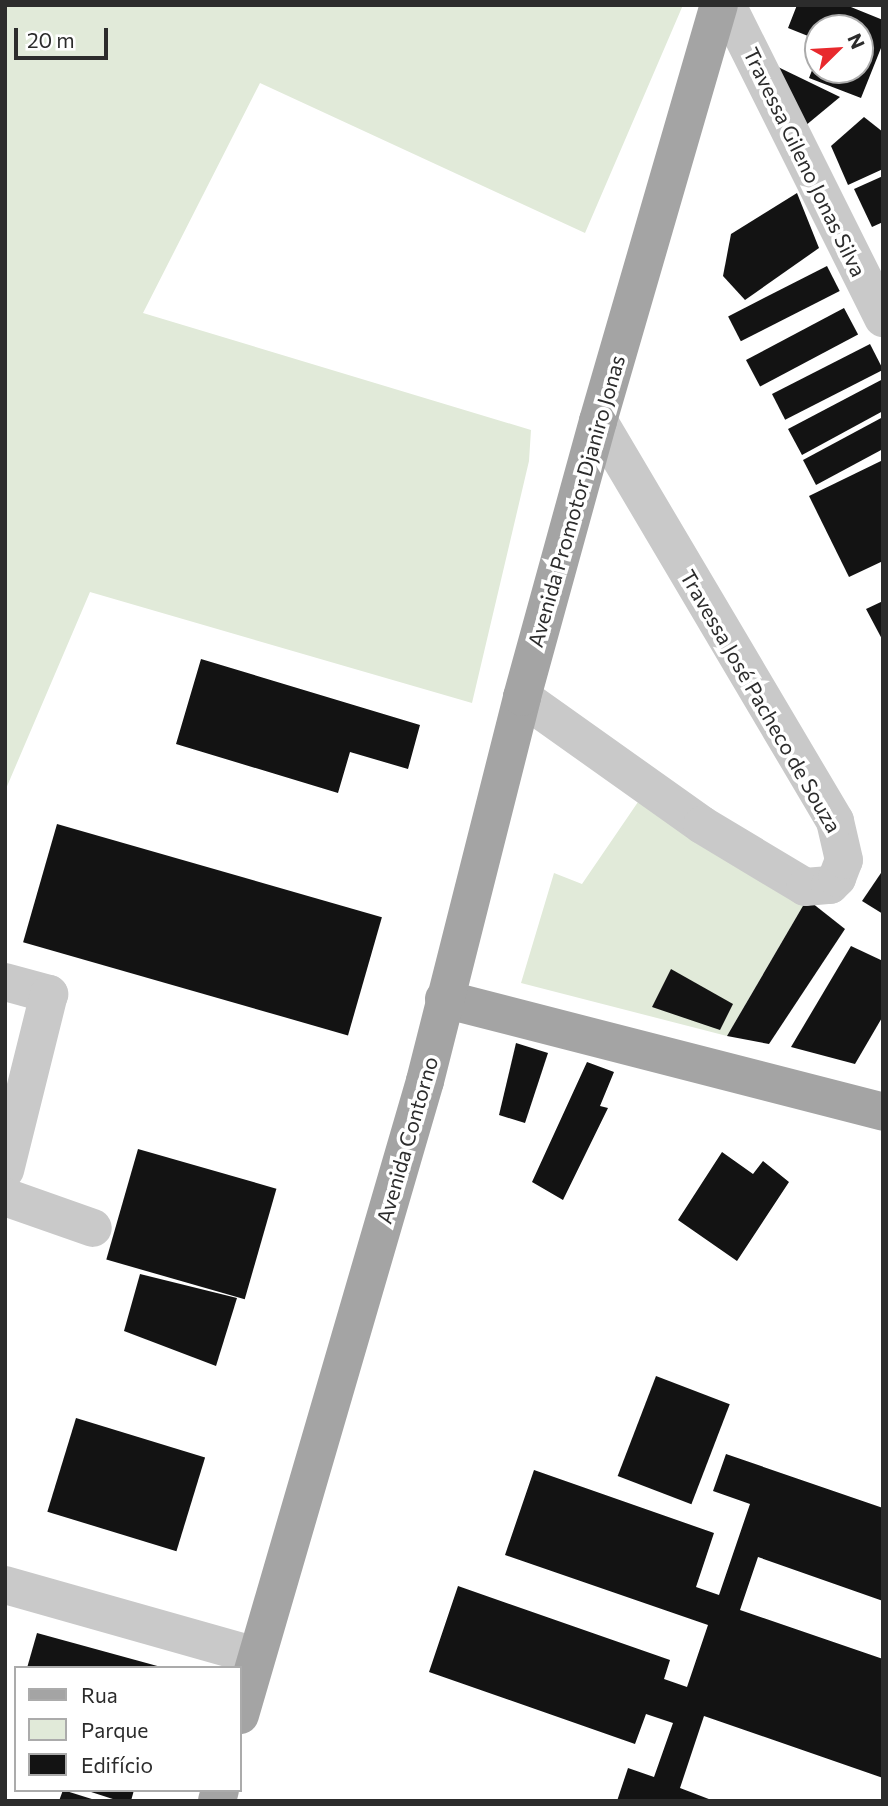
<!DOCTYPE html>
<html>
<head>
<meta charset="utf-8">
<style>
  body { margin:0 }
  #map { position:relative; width:888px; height:1806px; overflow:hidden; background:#fff; font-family:Commissioner,sans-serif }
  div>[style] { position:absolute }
  .green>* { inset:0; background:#e1ead9 }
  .building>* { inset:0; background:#131313; transform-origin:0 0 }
  .minor>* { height:38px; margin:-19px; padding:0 19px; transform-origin:19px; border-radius:19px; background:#c9c9c9 }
  .major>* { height:38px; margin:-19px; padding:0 19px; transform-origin:19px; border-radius:19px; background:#a4a4a4 }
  span { translate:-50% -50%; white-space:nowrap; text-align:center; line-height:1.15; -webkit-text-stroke:7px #fff; paint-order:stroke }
  .street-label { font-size:21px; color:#2c2c2c }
  .frame { position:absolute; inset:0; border:7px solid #2c2c2c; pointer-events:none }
  .legend { position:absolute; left:14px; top:1666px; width:228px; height:126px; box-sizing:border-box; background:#fff; border:2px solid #ababab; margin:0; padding:9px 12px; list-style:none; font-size:21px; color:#2c2c2c }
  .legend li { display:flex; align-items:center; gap:14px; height:35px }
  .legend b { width:35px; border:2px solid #ababab }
  .north { position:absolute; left:804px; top:14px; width:70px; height:70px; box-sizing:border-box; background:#fff; border:2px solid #ababab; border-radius:50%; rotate:66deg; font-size:19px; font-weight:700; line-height:28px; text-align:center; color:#2c2c2c }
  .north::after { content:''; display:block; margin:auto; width:24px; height:32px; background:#e8292d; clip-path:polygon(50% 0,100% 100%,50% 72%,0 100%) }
  .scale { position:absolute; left:14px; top:28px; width:94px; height:32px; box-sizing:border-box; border:4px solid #2c2c2c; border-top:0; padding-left:9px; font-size:21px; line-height:24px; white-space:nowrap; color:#2c2c2c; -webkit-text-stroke:5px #fff; paint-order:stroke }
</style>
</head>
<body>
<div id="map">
  <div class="green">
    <i style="clip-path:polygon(5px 5px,683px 5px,585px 233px,260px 83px,143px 313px,531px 430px,529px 461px,472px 703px,90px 592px,5px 791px)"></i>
    <i style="clip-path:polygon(638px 802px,807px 899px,727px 1036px,521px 983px,554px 873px,582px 884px)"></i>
  </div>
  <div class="building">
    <i style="clip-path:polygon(797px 5px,846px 5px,883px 20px,883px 43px,861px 98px,809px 78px,818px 55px,818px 70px,860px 70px,860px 28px,818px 28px,818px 40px,788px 28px)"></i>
    <i style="clip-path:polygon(778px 67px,840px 97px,805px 126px)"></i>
    <i style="clip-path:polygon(864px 117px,883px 132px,883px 169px,848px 185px,831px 146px)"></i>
    <i style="clip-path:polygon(883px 176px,883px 222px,872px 227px,854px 189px)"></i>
    <i style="clip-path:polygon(797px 193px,819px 248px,745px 300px,723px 276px,731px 234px)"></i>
    <i style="left:827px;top:266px;width:28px;height:111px;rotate:63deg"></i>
    <i style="left:844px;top:308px;width:30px;height:111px;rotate:62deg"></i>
    <i style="left:870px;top:344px;width:29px;height:110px;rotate:63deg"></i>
    <i style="clip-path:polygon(883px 379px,883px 411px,802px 455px,788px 429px)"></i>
    <i style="clip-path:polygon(883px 417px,883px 449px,816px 485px,803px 460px)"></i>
    <i style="clip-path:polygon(883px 460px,883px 561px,849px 577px,809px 496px)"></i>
    <i style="clip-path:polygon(883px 601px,883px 641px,866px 609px)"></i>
    <i style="clip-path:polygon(201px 659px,420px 725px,408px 769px,350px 752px,338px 793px,176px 744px)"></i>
    <i style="left:57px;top:824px;width:338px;height:123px;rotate:16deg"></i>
    <i style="clip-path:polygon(883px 870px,883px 914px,862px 901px)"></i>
    <i style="clip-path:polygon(807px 899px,845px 929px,769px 1044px,727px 1036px)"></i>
    <i style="clip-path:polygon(851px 946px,883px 961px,883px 1016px,855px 1064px,791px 1047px)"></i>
    <i style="clip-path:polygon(671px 969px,733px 1004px,720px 1030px,652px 1007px)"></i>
    <i style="clip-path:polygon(516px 1043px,548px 1053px,525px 1123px,499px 1115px)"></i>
    <i style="clip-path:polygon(587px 1062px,614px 1072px,600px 1106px,608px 1108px,563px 1200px,532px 1182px)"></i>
    <i style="left:138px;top:1149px;width:144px;height:115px;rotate:16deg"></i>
    <i style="clip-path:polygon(722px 1152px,753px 1174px,763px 1161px,789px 1182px,737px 1261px,678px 1220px)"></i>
    <i style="clip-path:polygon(140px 1274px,237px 1298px,216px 1366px,124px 1331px)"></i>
    <i style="left:656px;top:1376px;width:79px;height:107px;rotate:21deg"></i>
    <i style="left:76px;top:1418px;width:135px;height:98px;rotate:17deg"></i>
    <i style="clip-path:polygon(726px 1454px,883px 1508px,883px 1601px,758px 1557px,740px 1610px,883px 1659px,883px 1778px,704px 1716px,680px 1788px,714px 1801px,617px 1801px,628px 1768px,654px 1777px,673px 1723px,646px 1714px,635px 1744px,429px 1672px,458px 1586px,670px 1660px,664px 1679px,687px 1687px,708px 1625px,505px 1555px,534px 1470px,714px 1533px,696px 1587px,719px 1595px,750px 1504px,713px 1491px)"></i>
    <i style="clip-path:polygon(37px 1633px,161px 1667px,161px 1668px,27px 1668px)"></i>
    <i style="clip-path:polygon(63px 1790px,95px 1800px,95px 1801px,59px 1801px)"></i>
    <i style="clip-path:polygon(134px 1790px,131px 1801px,119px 1801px,88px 1791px)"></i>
  </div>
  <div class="minor">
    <i style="left:727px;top:5px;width:350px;rotate:63.5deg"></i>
    <i style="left:522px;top:697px;width:221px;rotate:35.4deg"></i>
    <i style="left:702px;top:825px;width:120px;rotate:31deg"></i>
    <i style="left:805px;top:887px;width:25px;rotate:-5deg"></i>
    <i style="left:830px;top:885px;width:10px;rotate:-45deg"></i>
    <i style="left:837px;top:878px;width:19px;rotate:-69deg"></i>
    <i style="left:844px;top:860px;width:40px;rotate:-103deg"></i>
    <i style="left:835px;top:821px;width:465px;rotate:-120.6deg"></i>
    <i style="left:5px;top:982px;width:46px;rotate:15.3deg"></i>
    <i style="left:49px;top:994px;width:181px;rotate:104deg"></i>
    <i style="left:5px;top:1197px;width:93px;rotate:19.4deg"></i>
    <i style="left:5px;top:1585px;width:261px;rotate:15.8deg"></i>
  </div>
  <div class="major">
    <i style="left:444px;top:999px;width:453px;rotate:14.4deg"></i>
    <i style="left:240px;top:1715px;width:660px;rotate:-73.73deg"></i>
    <i style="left:425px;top:1081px;width:396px;rotate:-75.8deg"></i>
    <i style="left:522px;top:697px;width:286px;rotate:-74.6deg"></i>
    <i style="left:598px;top:421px;width:433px;rotate:-73.8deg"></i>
    <i style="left:217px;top:1801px;width:11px;rotate:-75deg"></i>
  </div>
  <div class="street-label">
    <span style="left:805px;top:162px;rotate:64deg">Travessa Gileno Jonas Silva</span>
    <span style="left:576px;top:501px;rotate:-74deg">Avenida Promotor Djaniro Jonas</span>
    <span style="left:761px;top:701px;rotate:60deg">Travessa José Pacheco de Souza</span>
    <span style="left:407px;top:1140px;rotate:-74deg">Avenida Contorno</span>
  </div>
  <div class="frame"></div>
  <ul class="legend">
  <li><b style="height:9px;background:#a4a4a4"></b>Rua</li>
  <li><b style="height:19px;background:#e1ead9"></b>Parque</li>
  <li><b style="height:19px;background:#131313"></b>Edifício</li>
  </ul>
  <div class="north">N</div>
  <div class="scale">20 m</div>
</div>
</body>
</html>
